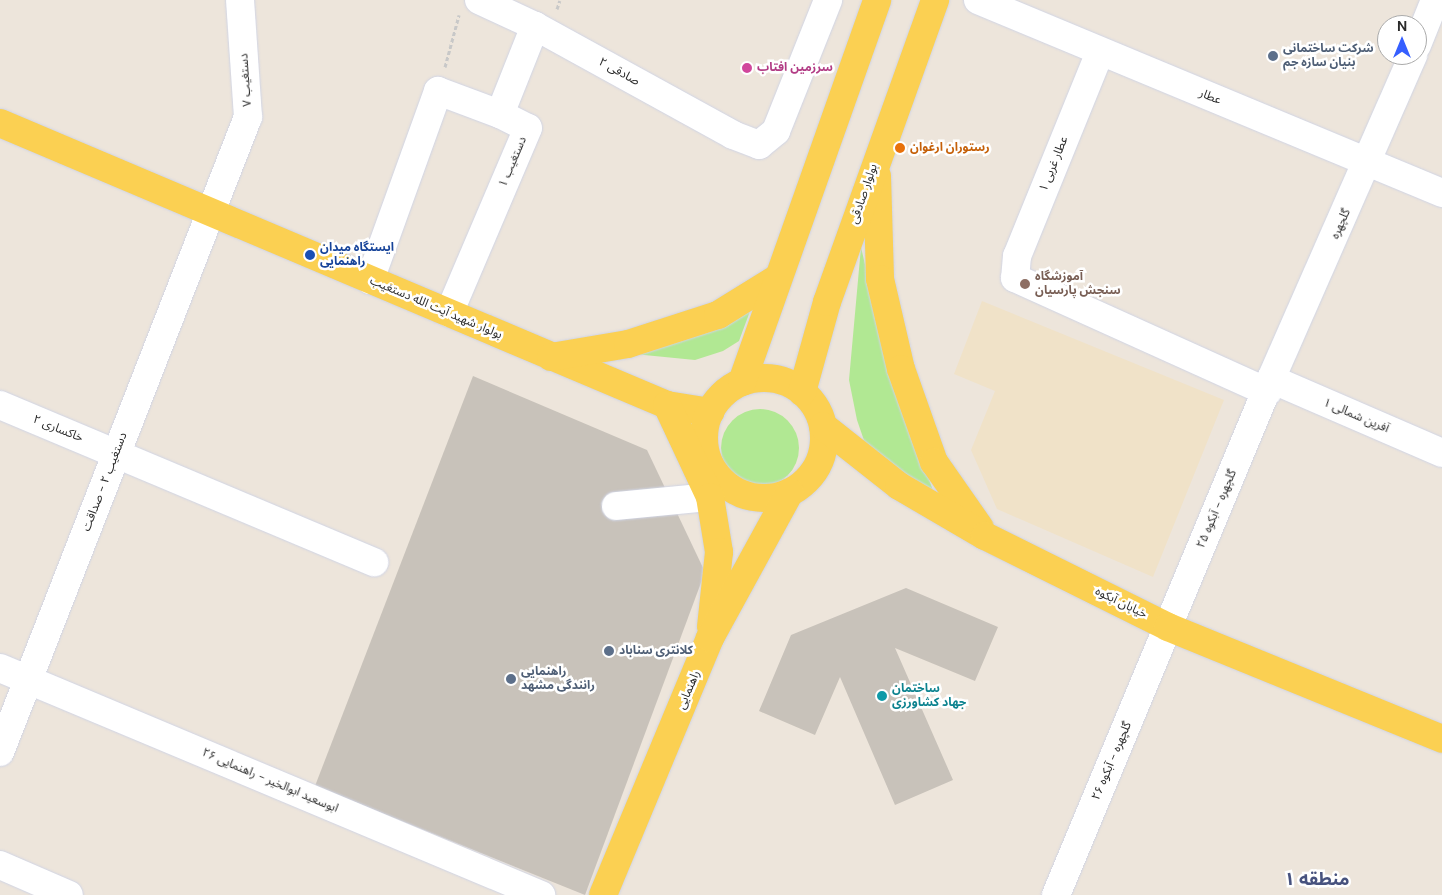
<!DOCTYPE html>
<html>
<head>
<meta charset="utf-8">
<style>
  body { margin:0 }
  #map { position:relative; width:1442px; height:895px; overflow:hidden; background:#ede5db; font-family:"DM Sans","Noto Sans Arabic",sans-serif }
  div>[style] { position:absolute }
  .education>* { inset:0; background:#f0e2c8 }
  .green>* { inset:0; background:#b1e893 }
  .round { border-radius:50% }
  .building>* { inset:0; background:#c8c2ba }
  .path>* { height:3px; margin-top:-1.5px; transform-origin:0; background:repeating-linear-gradient(90deg,#c8c8c8 0 4px,transparent 0 6.5px) }
  .roads { filter:drop-shadow(0 0 1px #d0d4e4) drop-shadow(0 0 1px #d0d4e4) }
  .minor>* { height:28px; margin:-14px; padding:0 14px; transform-origin:14px; border-radius:14px; background:#fff }
  .major>* { height:28px; margin:-14px; padding:0 14px; transform-origin:14px; border-radius:14px; background:#fbd052 }
  .major>.ring { margin:-14px; padding:0; box-sizing:content-box; background:none; border:28px solid #fbd052; border-radius:50% }
  .dots>* { width:14px; height:14px; translate:-50% -50%; box-sizing:border-box; border:2px solid #fff; border-radius:50% }
  span { translate:-50% -50%; white-space:nowrap; text-align:center; line-height:1.15; -webkit-text-stroke:5px #fff; paint-order:stroke }
  .service-label { font-size:12px; color:#4e5e75; font-weight:700 }
  .left { translate:0 -50%; text-align:left }
  .hotel-label { font-size:12px; color:#b23c85; font-weight:700 }
  .street-label { font-size:12px; color:#2a2a2a }
  .food-label { font-size:12px; color:#c56008; font-weight:700 }
  .transit-label { font-size:12px; color:#164399; font-weight:700 }
  .education-label { font-size:12px; color:#785e54; font-weight:700 }
  .culture-label { font-size:12px; color:#0d838f; font-weight:700 }
  .district-label { font-size:18px; color:#47527e; font-weight:700 }
  .north { position:absolute; left:1377px; top:15px; width:50px; height:50px; box-sizing:border-box; background:#fff; border:1px solid #aaa; border-radius:50%; rotate:0deg; font-size:14px; font-weight:700; line-height:20px; text-align:center; color:#2a2a2a }
  .north::after { content:''; display:block; margin:auto; width:18px; height:22px; background:#365fff; clip-path:polygon(50% 0,100% 100%,50% 72%,0 100%) }
</style>
</head>
<body>
<div id="map">
  <div class="education">
    <i style="clip-path:polygon(982px 301px,1224px 400px,1153px 577px,997px 509px,971px 450px,995px 391px,954px 374px)"></i>
  </div>
  <div class="green">
    <i style="clip-path:polygon(861px 247px,891px 378px,937px 501px,868px 452px,857px 420px,849px 380px)"></i>
    <i style="clip-path:polygon(752px 306px,739px 341px,723px 351px,695px 360px,624px 353px)"></i>
    <i class="round" style="left:721px;top:409px;width:78px;height:78px"></i>
  </div>
  <div class="building">
    <i style="clip-path:polygon(473px 376px,647px 450px,705px 572px,585px 895px,315px 786px)"></i>
    <i style="clip-path:polygon(906px 588px,998px 627px,975px 681px,895px 648px,953px 780px,895px 805px,840px 677px,815px 735px,759px 711px,791px 635px)"></i>
  </div>
  <div class="path">
    <i style="left:557px;top:9px;width:9px;rotate:-72deg"></i>
    <i style="left:445px;top:67px;width:54px;rotate:-74.9deg"></i>
  </div>
  <div class="roads">
    <div class="minor">
      <i style="left:479px;top:0;width:62px;rotate:24.9deg"></i>
      <i style="left:535px;top:26px;width:226px;rotate:28.8deg"></i>
      <i style="left:733px;top:135px;width:28px;rotate:21deg"></i>
      <i style="left:759px;top:145px;width:22px;rotate:-39deg"></i>
      <i style="left:776px;top:131px;width:141px;rotate:-68.3deg"></i>
      <i style="left:978px;top:0;width:503px;rotate:22.58deg"></i>
      <i style="left:1417px;top:45px;width:48px;rotate:-68.2deg"></i>
      <i style="left:1100px;top:52px;width:220px;rotate:112.1deg"></i>
      <i style="left:1017px;top:256px;width:22px;rotate:95deg"></i>
      <i style="left:1015px;top:278px;width:277px;rotate:24.3deg"></i>
      <i style="left:500px;top:114px;width:95px;rotate:-68.3deg"></i>
      <i style="left:370px;top:280px;width:201px;rotate:-70.2deg"></i>
      <i style="left:438px;top:91px;width:66px;rotate:20.4deg"></i>
      <i style="left:500px;top:114px;width:31px;rotate:27deg"></i>
      <i style="left:528px;top:128px;width:201px;rotate:113.1deg"></i>
      <i style="left:1271px;top:379px;width:186px;rotate:23.4deg"></i>
      <i style="left:0;top:405px;width:406px;rotate:22.8deg"></i>
      <i style="left:616px;top:506px;width:94px;rotate:-5.5deg"></i>
      <i style="left:0;top:668px;width:587px;rotate:22.76deg"></i>
      <i style="left:0;top:752px;width:682px;rotate:-68.67deg"></i>
      <i style="left:248px;top:117px;width:117px;rotate:-93.9deg"></i>
      <i style="left:0;top:865px;width:75px;rotate:23.5deg"></i>
      <i style="left:1056px;top:895px;width:559px;rotate:-67.38deg"></i>
      <i style="left:1271px;top:379px;width:354px;rotate:-66.3deg"></i>
    </div>
    <div class="major">
      <i style="left:0;top:123px;width:724px;rotate:22.92deg"></i>
      <i style="left:667px;top:405px;width:44px;rotate:9.2deg"></i>
      <i style="left:877px;top:176px;width:103px;rotate:88.3deg"></i>
      <i style="left:880px;top:279px;width:92px;rotate:76.9deg"></i>
      <i style="left:901px;top:369px;width:99px;rotate:70.5deg"></i>
      <i style="left:934px;top:462px;width:80px;rotate:55.1deg"></i>
      <i style="left:551px;top:357px;width:78px;rotate:-9.6deg"></i>
      <i style="left:628px;top:344px;width:95px;rotate:-17.9deg"></i>
      <i style="left:718px;top:315px;width:68px;rotate:-31.8deg"></i>
      <i class="ring" style="left:704px;top:378px;width:92px;height:92px"></i>
      <i style="left:742px;top:382px;width:405px;rotate:-70.5deg"></i>
      <i style="left:802px;top:392px;width:93px;rotate:-74.5deg"></i>
      <i style="left:827px;top:302px;width:321px;rotate:-70.3deg"></i>
      <i style="left:667px;top:405px;width:102px;rotate:64.9deg"></i>
      <i style="left:710px;top:497px;width:56px;rotate:80.7deg"></i>
      <i style="left:719px;top:552px;width:75px;rotate:96.1deg"></i>
      <i style="left:823px;top:426px;width:97px;rotate:38.3deg"></i>
      <i style="left:899px;top:486px;width:99px;rotate:30.2deg"></i>
      <i style="left:985px;top:536px;width:204px;rotate:26.4deg"></i>
      <i style="left:1168px;top:627px;width:296px;rotate:22.2deg"></i>
      <i style="left:603px;top:895px;width:278px;rotate:-67.4deg"></i>
      <i style="left:710px;top:638px;width:166px;rotate:-61.3deg"></i>
    </div>
  </div>
  <div class="dots">
    <i style="left:1273px;top:56px;background:#5c6f8a"></i>
    <i style="left:747px;top:68px;background:#d1479c"></i>
    <i style="left:900px;top:148px;background:#e8710a"></i>
    <i style="left:310px;top:255px;background:#1a4fb4"></i>
    <i style="left:1025px;top:284px;background:#8d6e63"></i>
    <i style="left:609px;top:651px;background:#5c6f8a"></i>
    <i style="left:511px;top:679px;background:#5c6f8a"></i>
    <i style="left:882px;top:696px;background:#0f9aa8"></i>
  </div>
  <div class="service-label">
    <span class="left" style="left:1283px;top:56px">شرکت ساختمانی<br>بنیان سازه جم</span>
    <span class="left" style="left:619px;top:651px">کلانتری سناباد</span>
    <span class="left" style="left:521px;top:679px">راهنمایی<br>رانندگی مشهد</span>
  </div>
  <div class="hotel-label">
    <span class="left" style="left:757px;top:68px">سرزمین افتاب</span>
  </div>
  <div class="street-label">
    <span style="left:619px;top:72px;rotate:29deg">صادقی ۲</span>
    <span style="left:246px;top:80px;rotate:-94deg">دستغیب ۷</span>
    <span style="left:1210px;top:97px;rotate:22deg">عطار</span>
    <span style="left:513px;top:162px;rotate:-67deg">دستغیب ۱</span>
    <span style="left:1054px;top:164px;rotate:-68deg">عطار غربی ۱</span>
    <span style="left:864px;top:194px;rotate:-71deg">بولوار صادقی</span>
    <span style="left:1341px;top:224px;rotate:-66deg">گلچهره</span>
    <span style="left:436px;top:308px;rotate:23deg">بولوار شهید آیت الله دستغیب</span>
    <span style="left:1356px;top:416px;rotate:23deg">آفرين شمالى ١</span>
    <span style="left:58px;top:429px;rotate:22deg">خاکساری ۲</span>
    <span style="left:105px;top:482px;rotate:-69deg">دستغیب ۲ - صداقت</span>
    <span style="left:1217px;top:509px;rotate:-67deg">گلچهره - آبکوه ۲۵</span>
    <span style="left:1121px;top:603px;rotate:26deg">خیابان آبکوه</span>
    <span style="left:689px;top:690px;rotate:-67deg">راهنمایی</span>
    <span style="left:1112px;top:761px;rotate:-67deg">گلچهره - آبکوه ۲۶</span>
    <span style="left:270px;top:781px;rotate:23deg">ابوسعید ابوالخیر - راهنمایی ۲۶</span>
  </div>
  <div class="food-label">
    <span class="left" style="left:910px;top:148px">رستوران ارغوان</span>
  </div>
  <div class="transit-label">
    <span class="left" style="left:320px;top:255px">ایستگاه میدان<br>راهنمایی</span>
  </div>
  <div class="education-label">
    <span class="left" style="left:1035px;top:284px">آموزشگاه<br>سنجش پارسیان</span>
  </div>
  <div class="culture-label">
    <span class="left" style="left:892px;top:696px">ساختمان<br>جهاد کشاورزی</span>
  </div>
  <div class="district-label">
    <span style="left:1317px;top:879px">منطقه ۱</span>
  </div>
  <div class="north">N</div>
</div>
</body>
</html>
